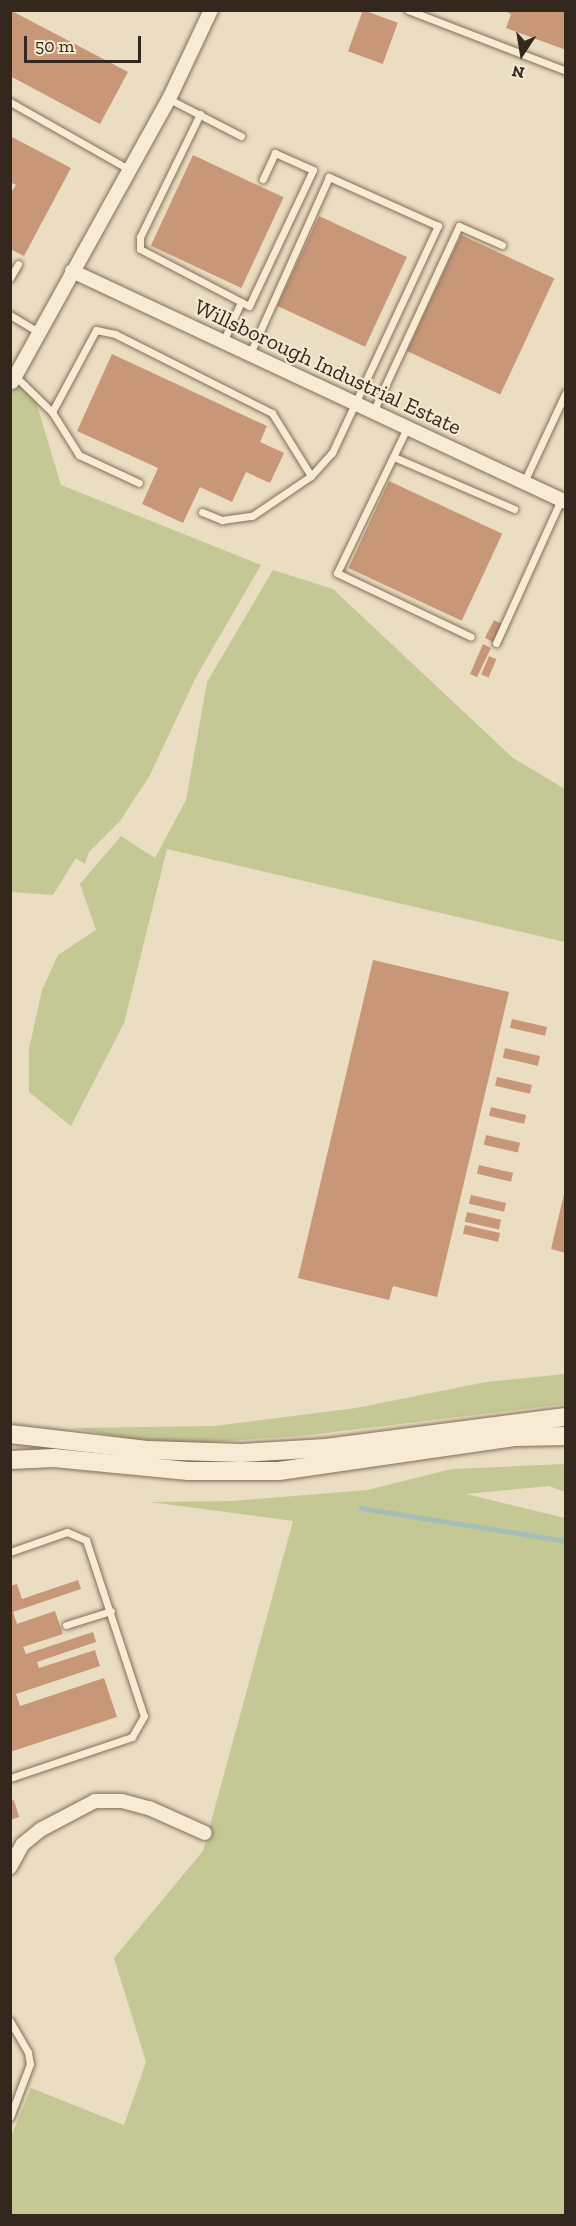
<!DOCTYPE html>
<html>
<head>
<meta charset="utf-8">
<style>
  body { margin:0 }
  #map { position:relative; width:576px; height:2226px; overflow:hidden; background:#ebddc1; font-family:"Zilla Slab",serif }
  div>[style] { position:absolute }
  .green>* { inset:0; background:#c4c895 }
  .stream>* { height:4.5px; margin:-2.25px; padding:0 2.25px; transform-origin:2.25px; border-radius:2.25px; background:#a3beb5 }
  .building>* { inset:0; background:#c79778; transform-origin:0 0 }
  .roads { filter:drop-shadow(0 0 2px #836e59) drop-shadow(0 0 2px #836e59) }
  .lane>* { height:7px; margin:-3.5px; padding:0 3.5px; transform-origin:3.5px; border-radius:3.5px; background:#f7ebd3 }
  .street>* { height:14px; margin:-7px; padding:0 7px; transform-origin:7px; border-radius:7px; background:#f7ebd3 }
  .secondary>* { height:18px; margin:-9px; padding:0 9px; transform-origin:9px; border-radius:9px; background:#f7ebd3 }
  span { translate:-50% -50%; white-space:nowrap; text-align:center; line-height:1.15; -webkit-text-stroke:4.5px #f3e8d0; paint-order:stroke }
  .street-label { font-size:22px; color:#34271d }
  .frame { position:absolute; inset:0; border:12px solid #34271d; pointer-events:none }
  .north { position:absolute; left:492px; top:24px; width:60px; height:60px; -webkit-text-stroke:4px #f3e8d0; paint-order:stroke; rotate:192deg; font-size:16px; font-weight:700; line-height:24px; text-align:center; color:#34271d }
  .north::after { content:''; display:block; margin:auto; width:21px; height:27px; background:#34271d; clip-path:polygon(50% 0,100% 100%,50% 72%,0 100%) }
  .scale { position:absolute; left:24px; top:36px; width:117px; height:27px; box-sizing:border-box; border:3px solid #34271d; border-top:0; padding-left:8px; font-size:18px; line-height:21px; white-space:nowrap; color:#34271d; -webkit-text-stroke:4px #f3e8d0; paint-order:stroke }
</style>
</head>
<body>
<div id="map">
  <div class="green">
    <i style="clip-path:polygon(10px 379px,33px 392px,61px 485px,261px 565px,196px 677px,150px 775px,120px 821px,89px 852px,85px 864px,76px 858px,53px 895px,11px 892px)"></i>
    <i style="clip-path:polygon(273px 570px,333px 589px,513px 758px,565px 789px,565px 942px,167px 849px,124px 1023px,71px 1126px,29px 1092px,29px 1049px,42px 990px,58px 955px,96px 930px,80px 884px,121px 836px,155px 858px,186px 800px,207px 682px)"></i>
    <i style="clip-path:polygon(565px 1374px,565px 1404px,301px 1436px,163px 1445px,73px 1428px,215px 1426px,356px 1408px,486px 1382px)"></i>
    <i style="clip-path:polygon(565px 1464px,565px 1492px,549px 1486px,466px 1494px,565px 1518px,565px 2215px,11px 2215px,10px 2139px,31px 2088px,124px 2125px,146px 2062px,114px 1958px,203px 1851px,293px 1521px,150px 1502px,233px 1501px,367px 1490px,452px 1469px)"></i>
  </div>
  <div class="stream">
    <i style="left:361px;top:1508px;width:208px;rotate:9.1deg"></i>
  </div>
  <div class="building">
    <i style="clip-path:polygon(10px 10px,128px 72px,100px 124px,10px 76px)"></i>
    <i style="left:363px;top:10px;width:37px;height:44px;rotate:20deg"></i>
    <i style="clip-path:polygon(502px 10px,566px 10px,566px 50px,506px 28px,511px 14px)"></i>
    <i style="clip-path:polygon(10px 136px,71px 168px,24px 256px,10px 249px,10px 194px,16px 185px,10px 182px)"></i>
    <i style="left:193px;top:155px;width:100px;height:100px;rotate:25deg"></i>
    <i style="left:319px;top:216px;width:97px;height:99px;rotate:25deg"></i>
    <i style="left:461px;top:235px;width:103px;height:128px;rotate:25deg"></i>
    <i style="clip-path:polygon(112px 354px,267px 426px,260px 442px,284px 453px,270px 483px,246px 472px,232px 502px,200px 487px,183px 523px,142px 504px,158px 468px,77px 431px)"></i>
    <i style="left:389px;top:481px;width:125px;height:96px;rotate:25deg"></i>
    <i style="left:494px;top:620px;width:9px;height:20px;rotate:27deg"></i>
    <i style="clip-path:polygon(483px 644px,491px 648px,477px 677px,470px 674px)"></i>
    <i style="left:489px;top:656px;width:8px;height:20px;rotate:23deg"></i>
    <i style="clip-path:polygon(373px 960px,509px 992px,437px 1297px,393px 1286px,389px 1300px,298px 1278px)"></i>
    <i style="left:512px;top:1019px;width:36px;height:9px;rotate:13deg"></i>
    <i style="left:505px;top:1048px;width:36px;height:10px;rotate:13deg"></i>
    <i style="left:497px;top:1077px;width:36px;height:9px;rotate:13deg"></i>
    <i style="left:491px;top:1107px;width:36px;height:9px;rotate:13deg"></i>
    <i style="left:486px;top:1135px;width:35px;height:10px;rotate:13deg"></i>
    <i style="left:479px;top:1165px;width:35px;height:9px;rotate:13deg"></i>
    <i style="clip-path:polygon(565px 1190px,566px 1190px,566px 1253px,551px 1249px)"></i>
    <i style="left:471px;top:1195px;width:36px;height:9px;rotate:13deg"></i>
    <i style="left:467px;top:1212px;width:35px;height:10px;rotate:13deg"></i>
    <i style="left:465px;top:1225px;width:36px;height:9px;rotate:13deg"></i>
    <i style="clip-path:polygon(78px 1580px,81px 1589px,13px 1612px,17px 1624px,55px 1611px,63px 1634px,23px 1647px,26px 1654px,93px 1632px,96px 1642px,37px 1662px,39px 1668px,95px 1650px,100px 1666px,16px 1694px,20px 1706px,104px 1678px,117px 1717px,10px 1752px,10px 1586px,17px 1584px,22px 1599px)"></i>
    <i style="clip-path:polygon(14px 1800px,19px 1817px,10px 1820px,10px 1801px)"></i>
  </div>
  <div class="roads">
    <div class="lane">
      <i style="left:408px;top:10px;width:169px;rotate:21.1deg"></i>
      <i style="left:169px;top:99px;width:81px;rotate:27.2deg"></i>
      <i style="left:10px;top:102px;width:138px;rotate:29.5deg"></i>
      <i style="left:200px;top:114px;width:137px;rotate:116deg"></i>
      <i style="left:140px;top:237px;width:12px;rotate:90deg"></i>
      <i style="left:140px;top:249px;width:123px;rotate:27.6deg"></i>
      <i style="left:249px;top:306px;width:150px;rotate:-64.8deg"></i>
      <i style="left:313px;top:170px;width:42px;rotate:-155.9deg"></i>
      <i style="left:275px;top:153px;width:29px;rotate:115deg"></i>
      <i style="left:10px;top:278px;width:16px;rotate:-60deg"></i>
      <i style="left:10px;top:315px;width:33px;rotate:31deg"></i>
      <i style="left:223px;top:342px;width:44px;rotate:-65.8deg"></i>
      <i style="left:15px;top:376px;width:52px;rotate:44.2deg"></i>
      <i style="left:52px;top:412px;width:51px;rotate:57.9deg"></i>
      <i style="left:79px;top:455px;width:66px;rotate:25deg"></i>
      <i style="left:52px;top:412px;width:93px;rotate:-61.8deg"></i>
      <i style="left:96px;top:330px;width:19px;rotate:12deg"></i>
      <i style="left:115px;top:334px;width:176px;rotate:26.7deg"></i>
      <i style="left:272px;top:413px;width:74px;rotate:58.2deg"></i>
      <i style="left:373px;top:412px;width:205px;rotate:-65.2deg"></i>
      <i style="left:459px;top:226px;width:47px;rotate:23.8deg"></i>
      <i style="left:407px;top:428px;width:161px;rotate:115.8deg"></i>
      <i style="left:337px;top:573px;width:148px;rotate:25.5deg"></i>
      <i style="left:394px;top:457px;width:131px;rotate:23.4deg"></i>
      <i style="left:524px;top:482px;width:99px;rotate:-65deg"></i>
      <i style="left:202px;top:512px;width:22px;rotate:22deg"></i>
      <i style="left:222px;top:520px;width:30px;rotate:-8deg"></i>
      <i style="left:252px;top:516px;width:71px;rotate:-34.1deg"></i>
      <i style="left:311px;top:476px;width:31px;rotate:-48deg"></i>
      <i style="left:332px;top:453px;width:251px;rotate:-65deg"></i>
      <i style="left:438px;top:226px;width:120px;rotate:-155.8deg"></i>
      <i style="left:329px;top:177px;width:194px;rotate:114.1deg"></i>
      <i style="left:496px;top:643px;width:157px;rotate:-65.6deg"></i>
      <i style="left:10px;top:1552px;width:60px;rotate:-19.3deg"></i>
      <i style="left:67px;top:1532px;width:21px;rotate:23deg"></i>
      <i style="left:86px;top:1540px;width:185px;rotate:71.8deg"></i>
      <i style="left:144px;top:1716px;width:24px;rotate:120deg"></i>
      <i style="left:132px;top:1737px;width:129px;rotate:161.4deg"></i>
      <i style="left:66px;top:1625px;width:47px;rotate:-17.3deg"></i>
      <i style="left:10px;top:2021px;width:36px;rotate:60deg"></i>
      <i style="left:28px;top:2052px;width:12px;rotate:81deg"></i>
      <i style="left:30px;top:2064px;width:57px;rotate:110.7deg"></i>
    </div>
    <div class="street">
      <i style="left:72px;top:271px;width:545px;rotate:25.06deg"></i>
      <i style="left:12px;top:382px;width:324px;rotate:-61deg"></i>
      <i style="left:169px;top:99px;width:98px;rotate:-64.7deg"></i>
      <i style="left:10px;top:1867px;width:26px;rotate:-61deg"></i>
      <i style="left:23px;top:1844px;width:22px;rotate:-39deg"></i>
      <i style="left:40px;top:1830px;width:62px;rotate:-27.8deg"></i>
      <i style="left:95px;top:1801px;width:27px"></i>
      <i style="left:122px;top:1801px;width:28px;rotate:15deg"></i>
      <i style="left:149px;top:1808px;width:61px;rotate:24.1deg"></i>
    </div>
    <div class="secondary">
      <i style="left:10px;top:1434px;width:140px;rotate:6.6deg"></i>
      <i style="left:149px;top:1450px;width:92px;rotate:1.9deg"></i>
      <i style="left:241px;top:1453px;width:85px;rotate:-3.4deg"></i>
      <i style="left:326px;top:1448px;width:242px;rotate:-7.4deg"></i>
      <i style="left:10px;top:1460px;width:44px;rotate:-2.6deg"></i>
      <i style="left:54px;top:1458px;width:135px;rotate:5.5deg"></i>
      <i style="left:188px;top:1471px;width:91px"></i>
      <i style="left:279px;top:1471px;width:239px;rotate:-8.2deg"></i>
      <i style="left:516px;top:1437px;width:50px;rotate:-1.1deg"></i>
    </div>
  </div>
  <div class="street-label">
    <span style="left:328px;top:367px;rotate:25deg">Willsborough Industrial Estate</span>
  </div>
  <div class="frame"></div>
  <div class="north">N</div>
  <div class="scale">50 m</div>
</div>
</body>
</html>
